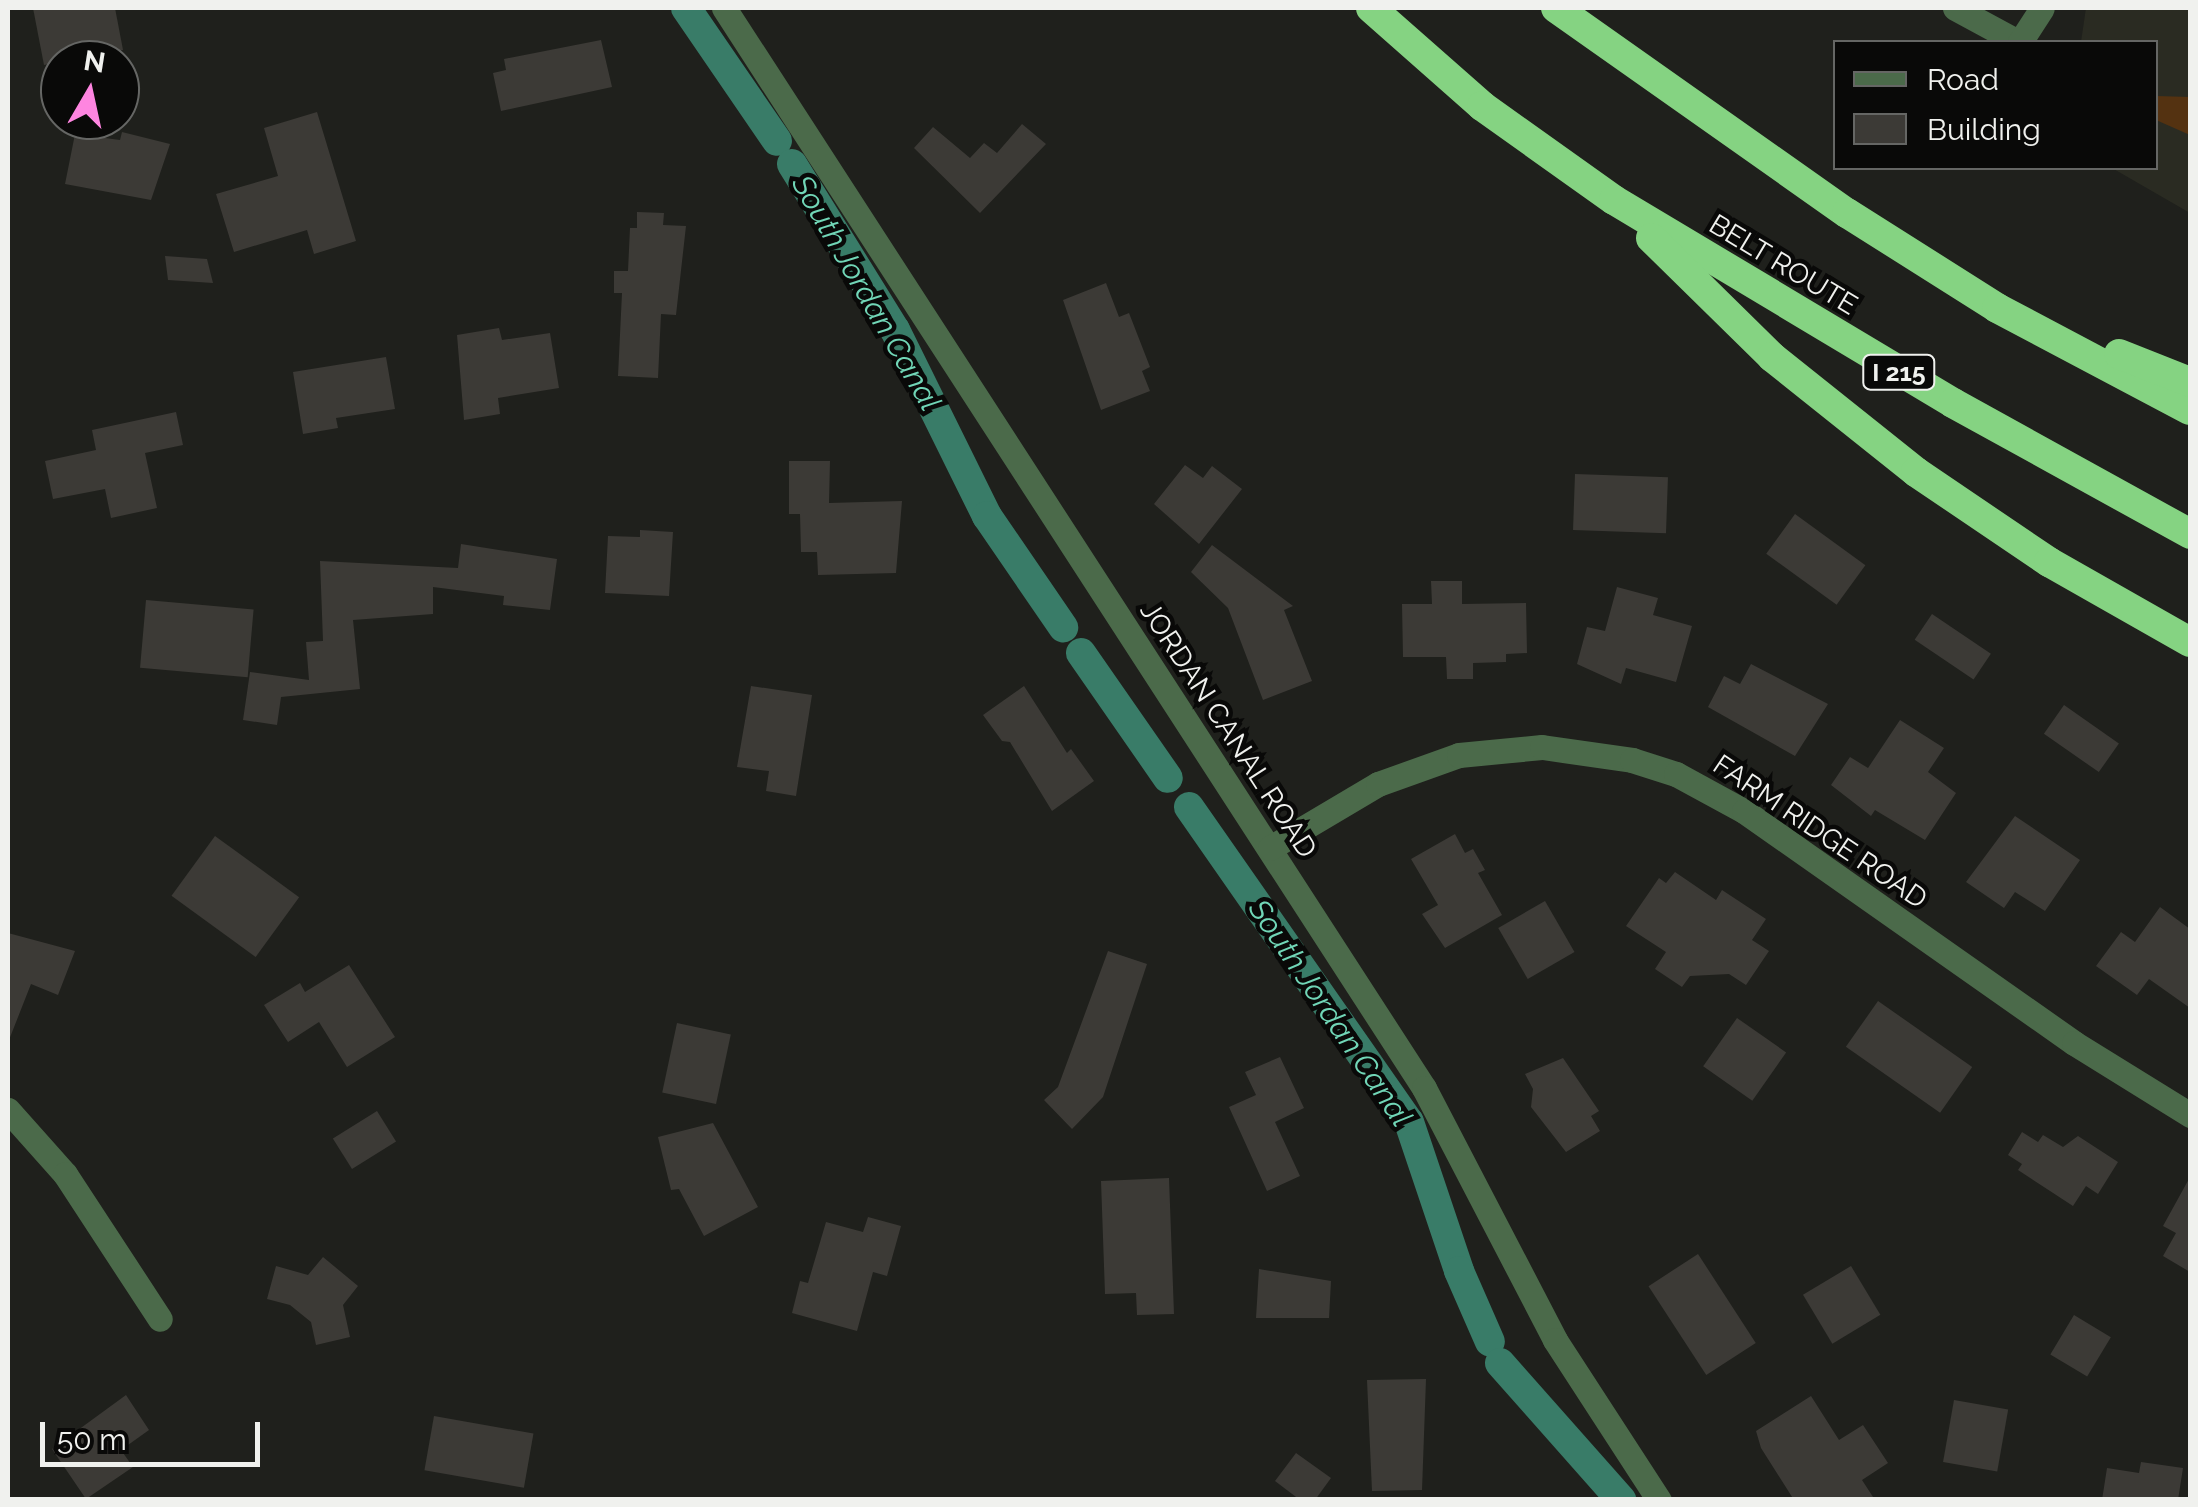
<!DOCTYPE html>
<html>
<head>
<meta charset="utf-8">
<style>
  body { margin:0 }
  #map { position:relative; width:2198px; height:1507px; overflow:hidden; background:#1f201c; font-family:Raleway,sans-serif }
  div>[style] { position:absolute }
  .built>* { inset:0; background:#2a2b22 }
  .green>* { inset:0; background:#543211 }
  .canal>* { height:30px; margin:-15px; padding:0 15px; transform-origin:15px; border-radius:15px; background:#397c68 }
  .building>* { inset:0; background:#3c3a36; transform-origin:0 0 }
  .street>* { height:25px; margin:-12.5px; padding:0 12.5px; transform-origin:12.5px; border-radius:12.5px; background:#4b6a4a }
  .highway>* { height:30px; margin:-15px; padding:0 15px; transform-origin:15px; border-radius:15px; background:#85d382 }
  span { translate:-50% -50%; white-space:nowrap; text-align:center; line-height:1.15; -webkit-text-stroke:9px #090908; paint-order:stroke }
  .shield-label span { padding:2px 8px; background:#090908; border:2px solid; border-radius:8px; -webkit-text-stroke-width:0 }
  .shield-label { font-size:25px; color:#f0f1ee; font-weight:700 }
  .street-label { font-size:28px; color:#f0f1ee }
  .water-label { font-size:30px; color:#71d6b7; font-style:italic }
  .frame { position:absolute; inset:0; border:10px solid #f0f1ee; pointer-events:none }
  .legend { position:absolute; left:1833px; top:40px; width:325px; height:130px; box-sizing:border-box; background:#090908; border:2px solid #656664; margin:0; padding:12px 18px; list-style:none; font-size:30px; color:#f0f1ee }
  .legend li { display:flex; align-items:center; gap:20px; height:50px }
  .legend b { width:50px; border:2px solid #656664 }
  .north { position:absolute; left:40px; top:40px; width:100px; height:100px; box-sizing:border-box; background:#090908; border:2px solid #656664; border-radius:50%; rotate:9deg; font-size:28px; font-weight:700; line-height:40px; text-align:center; color:#f0f1ee }
  .north::after { content:''; display:block; margin:auto; width:35px; height:45px; background:#fe85e0; clip-path:polygon(50% 0,100% 100%,50% 72%,0 100%) }
  .scale { position:absolute; left:40px; top:1422px; width:220px; height:45px; box-sizing:border-box; border:5px solid #f0f1ee; border-top:0; padding-left:12px; font-size:30px; line-height:35px; white-space:nowrap; color:#f0f1ee; -webkit-text-stroke:8px #090908; paint-order:stroke }
</style>
</head>
<body>
<div id="map">
  <div class="built">
    <i style="clip-path:polygon(2086px 8px,2190px 8px,2190px 213px,2112px 168px,2156px 168px,2156px 42px,2081px 42px)"></i>
  </div>
  <div class="green">
    <i style="clip-path:polygon(2156px 96px,2190px 97px,2190px 135px,2156px 120px)"></i>
  </div>
  <div class="canal">
    <i style="left:686px;top:8px;width:161px;rotate:55.6deg"></i>
    <i style="left:792px;top:164px;width:195px;rotate:58.2deg"></i>
    <i style="left:895px;top:330px;width:208px;rotate:63.7deg"></i>
    <i style="left:987px;top:516px;width:135px;rotate:55.6deg"></i>
    <i style="left:1081px;top:653px;width:152px;rotate:55.2deg"></i>
    <i style="left:1189px;top:807px;width:384px;rotate:55.1deg"></i>
    <i style="left:1409px;top:1122px;width:157px;rotate:71.4deg"></i>
    <i style="left:1459px;top:1271px;width:77px;rotate:66.4deg"></i>
    <i style="left:1500px;top:1363px;width:183px;rotate:48.5deg"></i>
  </div>
  <div class="building">
    <i style="clip-path:polygon(33px 8px,115px 8px,123px 50px,44px 65px)"></i>
    <i style="clip-path:polygon(601px 40px,612px 87px,501px 111px,493px 73px,506px 70px,504px 59px)"></i>
    <i style="clip-path:polygon(317px 112px,356px 241px,314px 254px,307px 230px,234px 252px,216px 194px,278px 176px,264px 128px)"></i>
    <i style="clip-path:polygon(1022px 124px,1046px 144px,980px 213px,914px 148px,933px 127px,970px 158px,984px 143px,997px 153px)"></i>
    <i style="clip-path:polygon(122px 132px,170px 144px,151px 200px,65px 184px,75px 134px,120px 140px)"></i>
    <i style="clip-path:polygon(637px 212px,664px 213px,663px 225px,686px 226px,676px 315px,661px 314px,658px 378px,618px 376px,622px 293px,614px 293px,614px 271px,628px 271px,630px 228px,637px 228px)"></i>
    <i style="clip-path:polygon(165px 256px,207px 259px,213px 283px,168px 280px)"></i>
    <i style="clip-path:polygon(1106px 283px,1119px 317px,1129px 313px,1150px 367px,1142px 371px,1150px 391px,1101px 410px,1063px 300px)"></i>
    <i style="clip-path:polygon(499px 328px,502px 340px,550px 333px,559px 388px,498px 398px,500px 414px,464px 420px,457px 335px)"></i>
    <i style="clip-path:polygon(386px 357px,395px 409px,336px 418px,338px 428px,303px 434px,293px 372px)"></i>
    <i style="clip-path:polygon(176px 412px,183px 445px,145px 453px,157px 508px,111px 518px,105px 489px,53px 499px,45px 461px,96px 450px,92px 430px)"></i>
    <i style="clip-path:polygon(789px 461px,830px 461px,829px 503px,902px 501px,896px 573px,818px 575px,817px 552px,801px 552px,800px 514px,789px 514px)"></i>
    <i style="clip-path:polygon(1185px 465px,1203px 478px,1212px 466px,1242px 489px,1199px 544px,1154px 504px)"></i>
    <i style="left:1575px;top:474px;width:93px;height:56px;rotate:2deg"></i>
    <i style="left:1795px;top:514px;width:87px;height:49px;rotate:36deg"></i>
    <i style="clip-path:polygon(640px 530px,673px 532px,669px 596px,605px 593px,608px 536px,640px 537px)"></i>
    <i style="clip-path:polygon(461px 544px,557px 559px,550px 610px,503px 605px,504px 596px,433px 587px,433px 614px,353px 620px,360px 689px,281px 697px,277px 725px,243px 720px,250px 672px,309px 680px,306px 642px,323px 641px,320px 561px,458px 568px)"></i>
    <i style="clip-path:polygon(1212px 545px,1293px 606px,1284px 610px,1312px 681px,1263px 700px,1228px 608px,1191px 572px)"></i>
    <i style="clip-path:polygon(1431px 581px,1462px 581px,1462px 604px,1526px 603px,1527px 653px,1506px 654px,1506px 662px,1473px 663px,1473px 679px,1447px 679px,1446px 657px,1403px 657px,1402px 604px,1432px 604px)"></i>
    <i style="clip-path:polygon(1617px 587px,1658px 598px,1653px 615px,1692px 626px,1676px 682px,1626px 668px,1621px 684px,1577px 664px,1587px 627px,1605px 631px)"></i>
    <i style="left:146px;top:600px;width:108px;height:68px;rotate:5deg"></i>
    <i style="left:1932px;top:614px;width:71px;height:31px;rotate:34deg"></i>
    <i style="clip-path:polygon(1751px 664px,1828px 704px,1795px 756px,1708px 707px,1724px 676px,1740px 684px)"></i>
    <i style="clip-path:polygon(751px 686px,812px 695px,796px 796px,766px 791px,769px 771px,737px 767px)"></i>
    <i style="clip-path:polygon(1024px 686px,1067px 753px,1071px 749px,1094px 781px,1052px 811px,1010px 742px,1002px 741px,983px 715px)"></i>
    <i style="left:2064px;top:705px;width:67px;height:35px;rotate:35deg"></i>
    <i style="clip-path:polygon(1900px 720px,1944px 748px,1928px 772px,1956px 793px,1925px 840px,1875px 810px,1871px 816px,1831px 785px,1850px 757px,1868px 768px)"></i>
    <i style="clip-path:polygon(2015px 816px,2080px 860px,2045px 911px,2015px 892px,2004px 908px,1966px 882px)"></i>
    <i style="clip-path:polygon(1455px 834px,1465px 853px,1473px 849px,1485px 870px,1478px 873px,1502px 915px,1445px 948px,1422px 914px,1438px 905px,1411px 859px)"></i>
    <i style="left:215px;top:836px;width:104px;height:74px;rotate:36deg"></i>
    <i style="clip-path:polygon(1675px 872px,1716px 900px,1722px 890px,1766px 919px,1752px 940px,1769px 951px,1746px 985px,1729px 974px,1690px 976px,1682px 987px,1655px 969px,1666px 952px,1626px 926px,1659px 878px,1666px 883px)"></i>
    <i style="left:1545px;top:901px;width:59px;height:54px;rotate:60deg"></i>
    <i style="clip-path:polygon(2160px 907px,2190px 929px,2190px 1008px,2149px 979px,2137px 995px,2096px 966px,2121px 932px,2135px 942px)"></i>
    <i style="clip-path:polygon(8px 933px,75px 951px,58px 995px,31px 984px,9px 1040px)"></i>
    <i style="clip-path:polygon(1108px 951px,1147px 964px,1103px 1097px,1072px 1129px,1044px 1100px,1058px 1087px)"></i>
    <i style="clip-path:polygon(349px 965px,395px 1037px,347px 1067px,319px 1022px,288px 1042px,264px 1005px,300px 983px,305px 992px)"></i>
    <i style="left:1878px;top:1001px;width:115px;height:56px;rotate:35deg"></i>
    <i style="left:1737px;top:1018px;width:60px;height:59px;rotate:35deg"></i>
    <i style="left:677px;top:1023px;width:55px;height:71px;rotate:12deg"></i>
    <i style="clip-path:polygon(1280px 1057px,1304px 1108px,1275px 1122px,1300px 1176px,1267px 1191px,1229px 1107px,1256px 1095px,1245px 1072px)"></i>
    <i style="clip-path:polygon(1563px 1058px,1599px 1111px,1591px 1116px,1600px 1131px,1566px 1152px,1531px 1107px,1533px 1089px,1525px 1074px)"></i>
    <i style="left:377px;top:1111px;width:36px;height:52px;rotate:58deg"></i>
    <i style="clip-path:polygon(713px 1123px,758px 1207px,704px 1236px,679px 1189px,671px 1190px,658px 1137px)"></i>
    <i style="clip-path:polygon(2022px 1132px,2038px 1142px,2043px 1135px,2063px 1147px,2078px 1136px,2118px 1162px,2098px 1194px,2086px 1186px,2073px 1206px,2018px 1170px,2022px 1164px,2008px 1155px)"></i>
    <i style="clip-path:polygon(2190px 1177px,2190px 1272px,2163px 1256px,2176px 1233px,2163px 1226px)"></i>
    <i style="clip-path:polygon(1169px 1178px,1174px 1314px,1137px 1315px,1136px 1293px,1105px 1294px,1101px 1181px)"></i>
    <i style="clip-path:polygon(868px 1217px,901px 1226px,887px 1276px,873px 1272px,857px 1331px,792px 1313px,800px 1281px,808px 1283px,826px 1222px,863px 1232px)"></i>
    <i style="left:1698px;top:1254px;width:106px;height:59px;rotate:57deg"></i>
    <i style="clip-path:polygon(323px 1257px,358px 1286px,343px 1305px,350px 1337px,316px 1345px,311px 1322px,290px 1305px,267px 1299px,276px 1266px,308px 1275px)"></i>
    <i style="left:1851px;top:1266px;width:57px;height:56px;rotate:59deg"></i>
    <i style="clip-path:polygon(1259px 1269px,1331px 1281px,1329px 1318px,1256px 1318px)"></i>
    <i style="left:2074px;top:1315px;width:43px;height:46px;rotate:31deg"></i>
    <i style="clip-path:polygon(1426px 1379px,1422px 1490px,1372px 1491px,1367px 1380px)"></i>
    <i style="clip-path:polygon(126px 1395px,149px 1430px,121px 1450px,133px 1467px,86px 1499px,52px 1449px)"></i>
    <i style="clip-path:polygon(1811px 1396px,1839px 1440px,1863px 1425px,1888px 1463px,1862px 1480px,1875px 1500px,1794px 1500px,1761px 1448px,1756px 1431px)"></i>
    <i style="left:1954px;top:1400px;width:55px;height:63px;rotate:10deg"></i>
    <i style="left:434px;top:1416px;width:101px;height:55px;rotate:10deg"></i>
    <i style="clip-path:polygon(1296px 1453px,1331px 1478px,1315px 1500px,1300px 1500px,1275px 1481px)"></i>
    <i style="clip-path:polygon(2141px 1462px,2183px 1468px,2178px 1500px,2102px 1500px,2107px 1468px,2139px 1473px)"></i>
  </div>
  <div class="street">
    <i style="left:724px;top:8px;width:1287px;rotate:57.05deg"></i>
    <i style="left:1424px;top:1088px;width:284px;rotate:62.5deg"></i>
    <i style="left:1555px;top:1340px;width:191px;rotate:57deg"></i>
    <i style="left:1955px;top:8px;width:72px;rotate:28.4deg"></i>
    <i style="left:2020px;top:42px;width:40px;rotate:-57.1deg"></i>
    <i style="left:1270px;top:848px;width:126px;rotate:-30.7deg"></i>
    <i style="left:1378px;top:784px;width:86px;rotate:-19.7deg"></i>
    <i style="left:1459px;top:755px;width:83px;rotate:-5.5deg"></i>
    <i style="left:1542px;top:747px;width:91px;rotate:8.2deg"></i>
    <i style="left:1632px;top:760px;width:46px;rotate:17.7deg"></i>
    <i style="left:1676px;top:774px;width:77px;rotate:28.6deg"></i>
    <i style="left:1744px;top:811px;width:403px;rotate:35.1deg"></i>
    <i style="left:2074px;top:1043px;width:137px;rotate:31.8deg"></i>
    <i style="left:8px;top:1110px;width:86px;rotate:48.3deg"></i>
    <i style="left:65px;top:1174px;width:173px;rotate:56.8deg"></i>
  </div>
  <div class="highway">
    <i style="left:1371px;top:8px;width:148px;rotate:41.4deg"></i>
    <i style="left:1482px;top:106px;width:162px;rotate:35.5deg"></i>
    <i style="left:1614px;top:200px;width:395px;rotate:30.9deg"></i>
    <i style="left:1953px;top:403px;width:271px;rotate:28.9deg"></i>
    <i style="left:1556px;top:8px;width:356px;rotate:35.2deg"></i>
    <i style="left:1847px;top:213px;width:178px;rotate:32.3deg"></i>
    <i style="left:1997px;top:308px;width:218px;rotate:27.9deg"></i>
    <i style="left:1651px;top:238px;width:170px;rotate:44.5deg"></i>
    <i style="left:1772px;top:357px;width:184px;rotate:38.6deg"></i>
    <i style="left:1916px;top:472px;width:161px;rotate:34.1deg"></i>
    <i style="left:2049px;top:562px;width:162px;rotate:29.6deg"></i>
    <i style="left:2119px;top:354px;width:76px;rotate:21.5deg"></i>
  </div>
  <div class="shield-label">
    <span style="left:1899px;top:372px">I 215</span>
  </div>
  <div class="street-label">
    <span style="left:1783px;top:265px;rotate:31deg">BELT ROUTE</span>
    <span style="left:1228px;top:730px;rotate:57deg">JORDAN CANAL ROAD</span>
    <span style="left:1820px;top:832px;rotate:34deg">FARM RIDGE ROAD</span>
  </div>
  <div class="water-label">
    <span style="left:866px;top:293px;rotate:60deg">South Jordan Canal</span>
    <span style="left:1330px;top:1013px;rotate:56deg">South Jordan Canal</span>
  </div>
  <div class="frame"></div>
  <ul class="legend">
  <li><b style="height:12px;background:#4b6a4a"></b>Road</li>
  <li><b style="height:28px;background:#3c3a36"></b>Building</li>
  </ul>
  <div class="north">N</div>
  <div class="scale">50 m</div>
</div>
</body>
</html>
